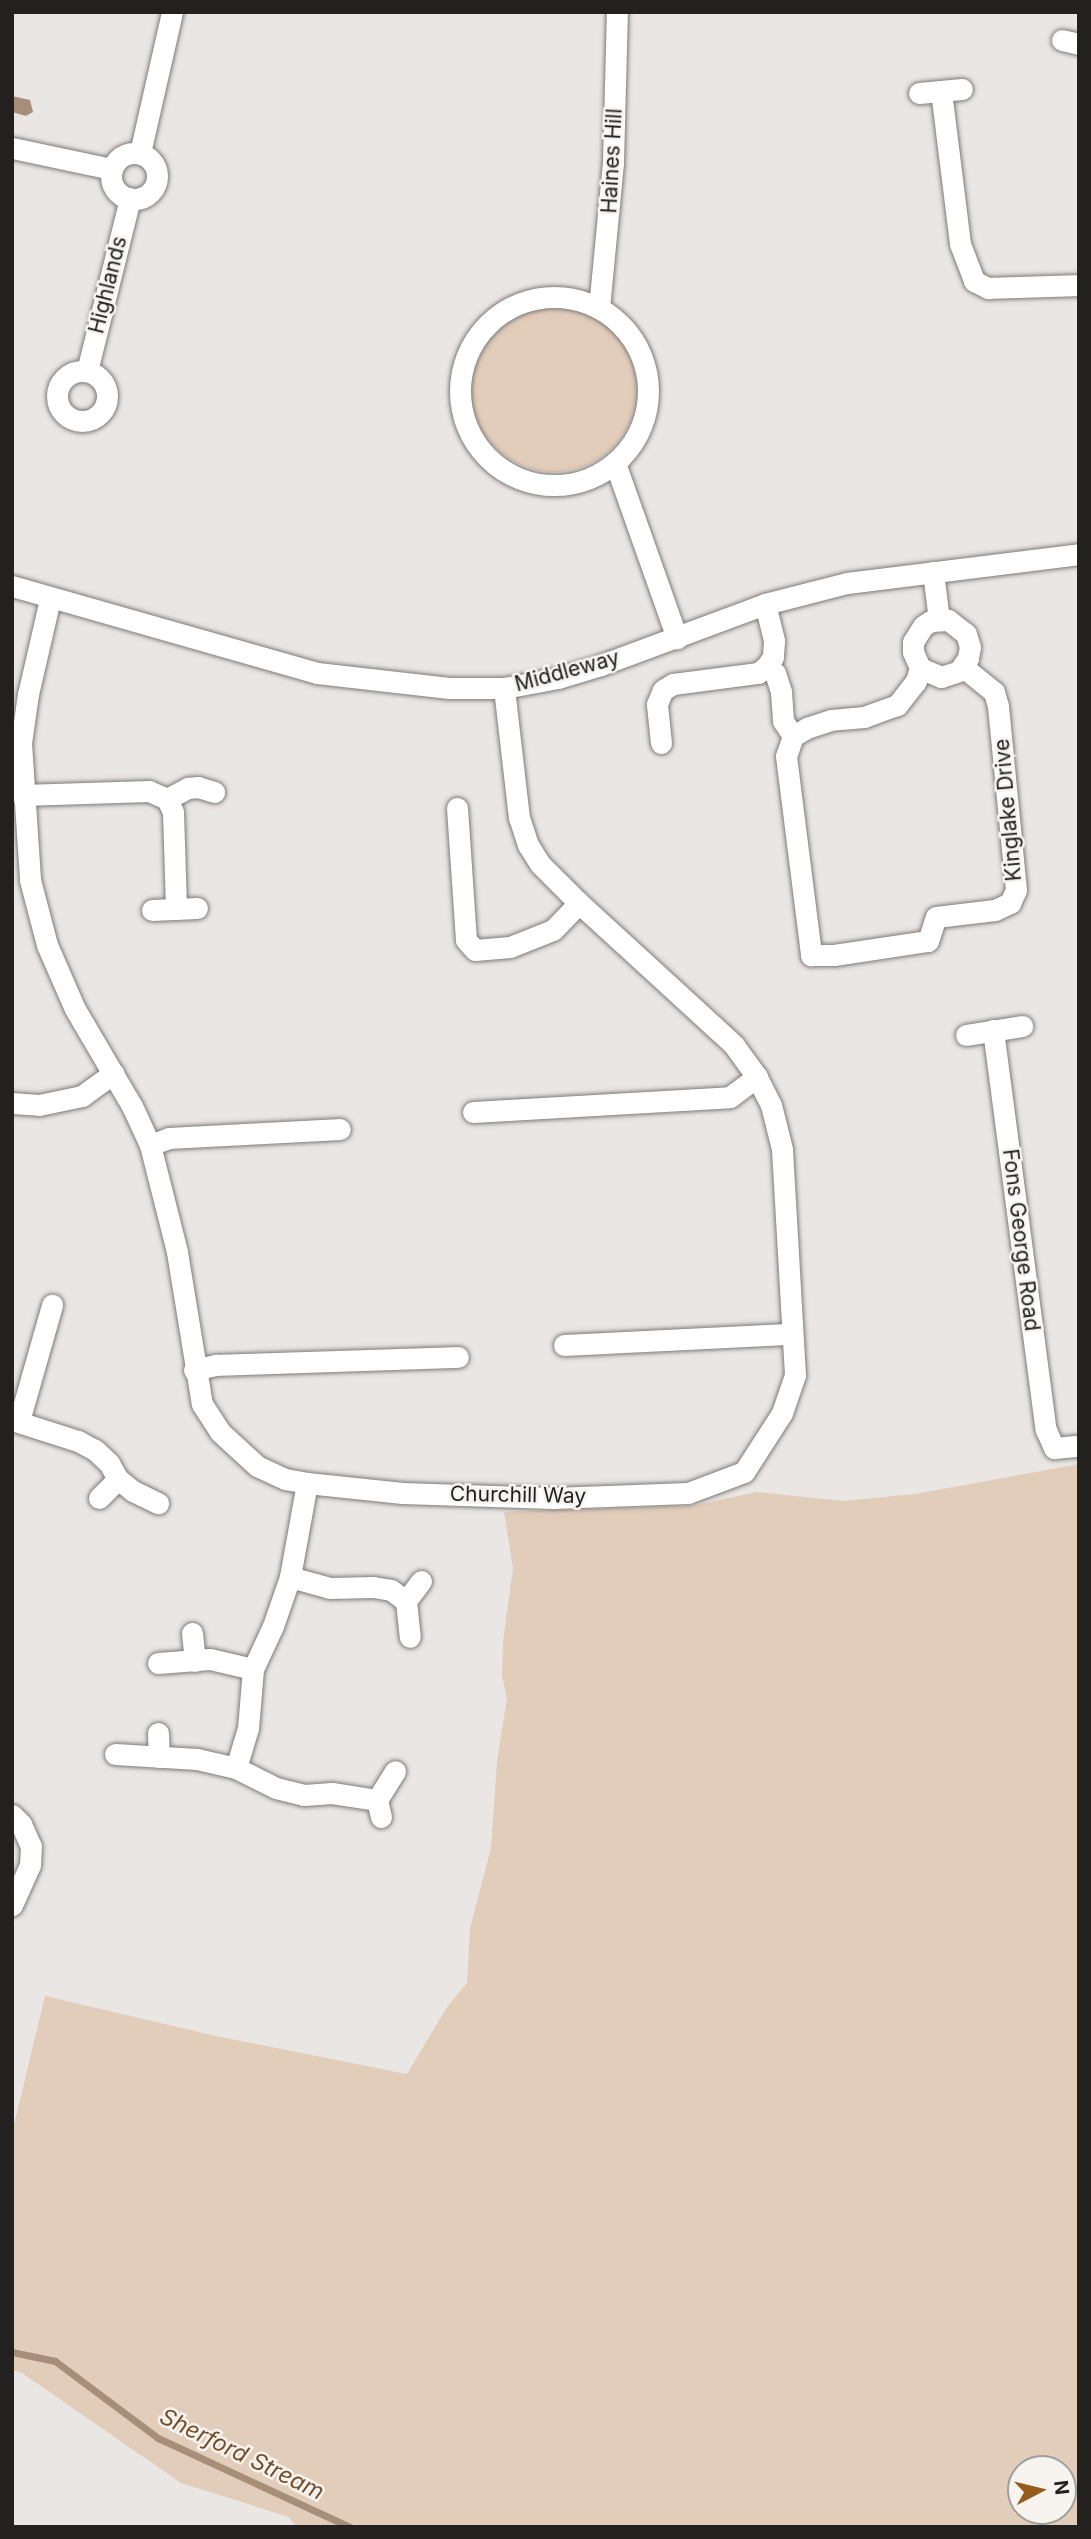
<!DOCTYPE html>
<html>
<head>
<meta charset="utf-8">
<style>
  body { margin:0 }
  #map { position:relative; width:1091px; height:2539px; overflow:hidden; background:#eae6e3; font-family:Inter,sans-serif }
  div>[style] { position:absolute }
  .green>* { inset:0; background:#e2cdbb }
  .round { border-radius:50% }
  .water>* { inset:0; background:#a68e79 }
  .stream>* { height:7px; margin:-3.5px; padding:0 3.5px; transform-origin:3.5px; border-radius:3.5px; background:#a68e79 }
  .roads { filter:drop-shadow(0 0 2px #7e7b78) drop-shadow(0 0 2px #7e7b78) }
  .minor>* { height:21px; margin:-10.5px; padding:0 10.5px; transform-origin:10.5px; border-radius:10.5px; background:#fff }
  .minor>.ring { margin:-10.5px; padding:0; box-sizing:content-box; background:none; border:21px solid #fff; border-radius:50% }
  span { translate:-50% -50%; white-space:nowrap; text-align:center; line-height:1.15; -webkit-text-stroke:5px #f7f4f0; paint-order:stroke }
  .street-label { font-size:21px; color:#232120 }
  .water-label { font-size:23px; color:#744e2b; font-style:italic }
  .frame { position:absolute; inset:0; border:14px solid #232120; pointer-events:none }
  .north { position:absolute; left:1007px; top:2455px; width:70px; height:70px; box-sizing:border-box; background:#f7f4f0; border:2px solid #a2a09d; border-radius:50%; rotate:83deg; font-size:19px; font-weight:700; line-height:28px; text-align:center; color:#232120 }
  .north::after { content:''; display:block; margin:auto; width:24px; height:32px; background:#975c1d; clip-path:polygon(50% 0,100% 100%,50% 72%,0 100%) }
</style>
</head>
<body>
<div id="map">
  <div class="green">
    <i class="round" style="left:471px;top:306px;width:166px;height:166px"></i>
    <i style="clip-path:polygon(evenodd,1079px 1464px,1079px 2527px,296px 2527px,289px 2517px,181px 2483px,22px 2373px,12px 2370px,12px 2133px,45px 1996px,216px 2036px,407px 2074px,447px 2007px,467px 1983px,470px 1928px,491px 1848px,497px 1761px,507px 1699px,502px 1676px,503px 1641px,513px 1568px,504px 1512px,691px 1506px,757px 1492px,843px 1501px,915px 1494px,1079px 1464px,1063px 2469px,1063px 2511px,1021px 2511px,1021px 2469px,1063px 2469px)"></i>
  </div>
  <div class="water">
    <i style="clip-path:polygon(12px 96px,30px 100px,33px 112px,26px 116px,12px 112px)"></i>
  </div>
  <div class="stream">
    <i style="left:12px;top:2352px;width:44px;rotate:11.8deg"></i>
    <i style="left:55px;top:2361px;width:129px;rotate:36.8deg"></i>
    <i style="left:158px;top:2438px;width:212px;rotate:24.9deg"></i>
  </div>
  <div class="roads">
    <div class="minor">
      <i style="left:1062px;top:40px;width:17px;rotate:13deg"></i>
      <i style="left:941px;top:91px;width:154px;rotate:82.9deg"></i>
      <i style="left:960px;top:244px;width:40px;rotate:69deg"></i>
      <i style="left:974px;top:281px;width:16px;rotate:27deg"></i>
      <i style="left:988px;top:288px;width:91px;rotate:-1.9deg"></i>
      <i style="left:919px;top:93px;width:43px;rotate:-5.3deg"></i>
      <i style="left:12px;top:148px;width:102px;rotate:11.9deg"></i>
      <i style="left:140px;top:153px;width:145px;rotate:-77.2deg"></i>
      <i class="ring" style="left:111px;top:153px;width:25px;height:25px"></i>
      <i class="ring" style="left:460px;top:297px;width:167px;height:167px"></i>
      <i style="left:599px;top:308px;width:147px;rotate:-84.5deg"></i>
      <i style="left:613px;top:162px;width:150px;rotate:-88.5deg"></i>
      <i style="left:87px;top:371px;width:178px;rotate:-76deg"></i>
      <i class="ring" style="left:57px;top:371px;width:29px;height:29px"></i>
      <i style="left:615px;top:463px;width:186px;rotate:70.5deg"></i>
      <i style="left:933px;top:572px;width:48px;rotate:82.9deg"></i>
      <i style="left:12px;top:586px;width:317px;rotate:15.9deg"></i>
      <i style="left:317px;top:673px;width:133px;rotate:6.5deg"></i>
      <i style="left:449px;top:688px;width:55px"></i>
      <i style="left:504px;top:688px;width:55px;rotate:-10.5deg"></i>
      <i style="left:558px;top:678px;width:45px;rotate:-16.8deg"></i>
      <i style="left:601px;top:665px;width:175px;rotate:-20.4deg"></i>
      <i style="left:765px;top:604px;width:85px;rotate:-14.4deg"></i>
      <i style="left:847px;top:583px;width:234px;rotate:-7.1deg"></i>
      <i style="left:50px;top:599px;width:98px;rotate:103deg"></i>
      <i style="left:28px;top:694px;width:49px;rotate:98.1deg"></i>
      <i style="left:21px;top:743px;width:137px;rotate:86.2deg"></i>
      <i style="left:30px;top:880px;width:67px;rotate:75.3deg"></i>
      <i style="left:47px;top:945px;width:70px;rotate:66.4deg"></i>
      <i style="left:75px;top:1009px;width:113px;rotate:59.6deg"></i>
      <i style="left:132px;top:1106px;width:43px;rotate:65.2deg"></i>
      <i style="left:150px;top:1145px;width:110px;rotate:75.8deg"></i>
      <i style="left:177px;top:1252px;width:154px;rotate:80.7deg"></i>
      <i style="left:202px;top:1404px;width:33px;rotate:57deg"></i>
      <i style="left:220px;top:1432px;width:50px;rotate:42.6deg"></i>
      <i style="left:257px;top:1466px;width:31px;rotate:25deg"></i>
      <i style="left:285px;top:1479px;width:22px;rotate:10deg"></i>
      <i style="left:307px;top:1483px;width:96px;rotate:6deg"></i>
      <i style="left:402px;top:1493px;width:151px;rotate:1.9deg"></i>
      <i style="left:553px;top:1498px;width:135px;rotate:-2.1deg"></i>
      <i style="left:688px;top:1493px;width:60px;rotate:-20.6deg"></i>
      <i style="left:744px;top:1472px;width:70px;rotate:-57.2deg"></i>
      <i style="left:782px;top:1413px;width:40px;rotate:-71.1deg"></i>
      <i style="left:795px;top:1375px;width:226px;rotate:-93.3deg"></i>
      <i style="left:782px;top:1149px;width:45px;rotate:-104deg"></i>
      <i style="left:771px;top:1105px;width:31px;rotate:-117deg"></i>
      <i style="left:757px;top:1077px;width:39px;rotate:-126deg"></i>
      <i style="left:734px;top:1045px;width:210px;rotate:-137.5deg"></i>
      <i style="left:579px;top:903px;width:55px;rotate:-135deg"></i>
      <i style="left:540px;top:864px;width:22px;rotate:-122deg"></i>
      <i style="left:528px;top:845px;width:28px;rotate:-108deg"></i>
      <i style="left:519px;top:818px;width:131px;rotate:-96.6deg"></i>
      <i style="left:765px;top:604px;width:38px;rotate:76deg"></i>
      <i style="left:774px;top:641px;width:16px;rotate:94deg"></i>
      <i style="left:773px;top:657px;width:12px;rotate:125deg"></i>
      <i style="left:766px;top:667px;width:11px;rotate:34deg"></i>
      <i style="left:775px;top:673px;width:20px;rotate:72deg"></i>
      <i style="left:781px;top:692px;width:29px;rotate:86deg"></i>
      <i style="left:783px;top:721px;width:18px;rotate:56deg"></i>
      <i style="left:920px;top:668px;width:23px;rotate:23deg"></i>
      <i style="left:941px;top:677px;width:19px;rotate:-18deg"></i>
      <i style="left:959px;top:671px;width:16px;rotate:-55deg"></i>
      <i style="left:968px;top:658px;width:11px;rotate:-80deg"></i>
      <i style="left:970px;top:647px;width:14px;rotate:-107deg"></i>
      <i style="left:966px;top:634px;width:23px;rotate:-142deg"></i>
      <i style="left:948px;top:620px;width:17px;rotate:177deg"></i>
      <i style="left:931px;top:621px;width:9px;rotate:148deg"></i>
      <i style="left:923px;top:626px;width:19px;rotate:122deg"></i>
      <i style="left:913px;top:642px;width:10px;rotate:90deg"></i>
      <i style="left:913px;top:652px;width:17px;rotate:66deg"></i>
      <i style="left:920px;top:668px;width:14px;rotate:107deg"></i>
      <i style="left:916px;top:681px;width:31px;rotate:128deg"></i>
      <i style="left:897px;top:705px;width:35px;rotate:160deg"></i>
      <i style="left:864px;top:717px;width:33px;rotate:175deg"></i>
      <i style="left:831px;top:720px;width:25px;rotate:162deg"></i>
      <i style="left:807px;top:728px;width:16px;rotate:150deg"></i>
      <i style="left:793px;top:736px;width:21px;rotate:109deg"></i>
      <i style="left:786px;top:756px;width:201px;rotate:82.8deg"></i>
      <i style="left:811px;top:955px;width:23px"></i>
      <i style="left:834px;top:955px;width:95px;rotate:-8.5deg"></i>
      <i style="left:928px;top:941px;width:25px;rotate:-72deg"></i>
      <i style="left:936px;top:917px;width:59px;rotate:-6.8deg"></i>
      <i style="left:995px;top:910px;width:17px;rotate:-25deg"></i>
      <i style="left:1010px;top:903px;width:14px;rotate:-65deg"></i>
      <i style="left:1016px;top:890px;width:185px;rotate:-95.6deg"></i>
      <i style="left:998px;top:706px;width:15px;rotate:-106deg"></i>
      <i style="left:994px;top:692px;width:40px;rotate:-141deg"></i>
      <i style="left:661px;top:743px;width:39px;rotate:-96deg"></i>
      <i style="left:657px;top:704px;width:15px;rotate:-67deg"></i>
      <i style="left:663px;top:690px;width:12px;rotate:-31deg"></i>
      <i style="left:673px;top:684px;width:86px;rotate:-7.4deg"></i>
      <i style="left:758px;top:673px;width:10px;rotate:-37deg"></i>
      <i style="left:22px;top:795px;width:127px;rotate:-1.8deg"></i>
      <i style="left:149px;top:791px;width:20px;rotate:24deg"></i>
      <i style="left:167px;top:799px;width:14px;rotate:65deg"></i>
      <i style="left:173px;top:812px;width:97px;rotate:88.2deg"></i>
      <i style="left:167px;top:799px;width:24px;rotate:-28deg"></i>
      <i style="left:188px;top:788px;width:10px;rotate:-6deg"></i>
      <i style="left:198px;top:787px;width:17px;rotate:17deg"></i>
      <i style="left:457px;top:808px;width:132px;rotate:86.1deg"></i>
      <i style="left:466px;top:940px;width:13px;rotate:48deg"></i>
      <i style="left:475px;top:950px;width:35px;rotate:-5deg"></i>
      <i style="left:510px;top:947px;width:46px;rotate:-21.6deg"></i>
      <i style="left:553px;top:930px;width:37px;rotate:-46deg"></i>
      <i style="left:152px;top:910px;width:45px;rotate:-2.5deg"></i>
      <i style="left:993px;top:1030px;width:403px;rotate:82.5deg"></i>
      <i style="left:1046px;top:1430px;width:20px;rotate:66deg"></i>
      <i style="left:1054px;top:1448px;width:25px;rotate:-5deg"></i>
      <i style="left:966px;top:1035px;width:57px;rotate:-9.1deg"></i>
      <i style="left:12px;top:1103px;width:27px;rotate:4deg"></i>
      <i style="left:39px;top:1105px;width:44px;rotate:-11.8deg"></i>
      <i style="left:82px;top:1096px;width:39px;rotate:-36deg"></i>
      <i style="left:473px;top:1112px;width:257px;rotate:-3.3deg"></i>
      <i style="left:730px;top:1097px;width:34px;rotate:-37deg"></i>
      <i style="left:150px;top:1145px;width:20px;rotate:-20deg"></i>
      <i style="left:169px;top:1138px;width:171px;rotate:-3deg"></i>
      <i style="left:564px;top:1345px;width:228px;rotate:-2.8deg"></i>
      <i style="left:194px;top:1370px;width:23px;rotate:-13deg"></i>
      <i style="left:216px;top:1365px;width:242px;rotate:-1.9deg"></i>
      <i style="left:12px;top:1420px;width:69px;rotate:17.7deg"></i>
      <i style="left:78px;top:1441px;width:19px;rotate:28deg"></i>
      <i style="left:95px;top:1450px;width:19px;rotate:43deg"></i>
      <i style="left:109px;top:1463px;width:18px;rotate:61deg"></i>
      <i style="left:118px;top:1479px;width:19px;rotate:39deg"></i>
      <i style="left:133px;top:1491px;width:28px;rotate:26deg"></i>
      <i style="left:19px;top:1421px;width:121px;rotate:-74.1deg"></i>
      <i style="left:307px;top:1483px;width:96px;rotate:100.3deg"></i>
      <i style="left:290px;top:1577px;width:52px;rotate:109.1deg"></i>
      <i style="left:273px;top:1626px;width:47px;rotate:114.9deg"></i>
      <i style="left:253px;top:1669px;width:59px;rotate:94.8deg"></i>
      <i style="left:248px;top:1728px;width:42px;rotate:106.7deg"></i>
      <i style="left:236px;top:1768px;width:45px;rotate:26.6deg"></i>
      <i style="left:276px;top:1788px;width:29px;rotate:14deg"></i>
      <i style="left:304px;top:1795px;width:28px;rotate:-4deg"></i>
      <i style="left:332px;top:1793px;width:46px;rotate:8.8deg"></i>
      <i style="left:99px;top:1498px;width:27px;rotate:-45deg"></i>
      <i style="left:290px;top:1577px;width:41px;rotate:15.4deg"></i>
      <i style="left:330px;top:1588px;width:43px;rotate:-1.3deg"></i>
      <i style="left:373px;top:1587px;width:18px;rotate:9deg"></i>
      <i style="left:391px;top:1590px;width:19px;rotate:36deg"></i>
      <i style="left:406px;top:1601px;width:36px;rotate:84deg"></i>
      <i style="left:406px;top:1601px;width:25px;rotate:-53deg"></i>
      <i style="left:192px;top:1633px;width:28px;rotate:84deg"></i>
      <i style="left:158px;top:1663px;width:52px;rotate:-4.4deg"></i>
      <i style="left:210px;top:1659px;width:44px;rotate:13.1deg"></i>
      <i style="left:158px;top:1733px;width:24px;rotate:88deg"></i>
      <i style="left:115px;top:1754px;width:82px;rotate:3.5deg"></i>
      <i style="left:197px;top:1759px;width:40px;rotate:13deg"></i>
      <i style="left:12px;top:1815px;width:13px;rotate:45deg"></i>
      <i style="left:21px;top:1824px;width:24px;rotate:66deg"></i>
      <i style="left:31px;top:1846px;width:19px;rotate:93deg"></i>
      <i style="left:30px;top:1865px;width:44px;rotate:114.2deg"></i>
      <i style="left:381px;top:1817px;width:17px;rotate:-103deg"></i>
      <i style="left:377px;top:1800px;width:34px;rotate:-58deg"></i>
    </div>
  </div>
  <div class="street-label">
    <span style="left:612px;top:161px;rotate:-87deg">Haines Hill</span>
    <span style="left:108px;top:285px;rotate:-76deg">Highlands</span>
    <span style="left:567px;top:671px;rotate:-15deg">Middleway</span>
    <span style="left:1008px;top:810px;rotate:-95deg">Kinglake Drive</span>
    <span style="left:1021px;top:1240px;rotate:83deg">Fons George Road</span>
    <span style="left:518px;top:1495px;rotate:1deg">Churchill Way</span>
  </div>
  <div class="water-label">
    <span style="left:242px;top:2454px;rotate:26deg">Sherford Stream</span>
  </div>
  <div class="frame"></div>
  <div class="north">N</div>
</div>
</body>
</html>
